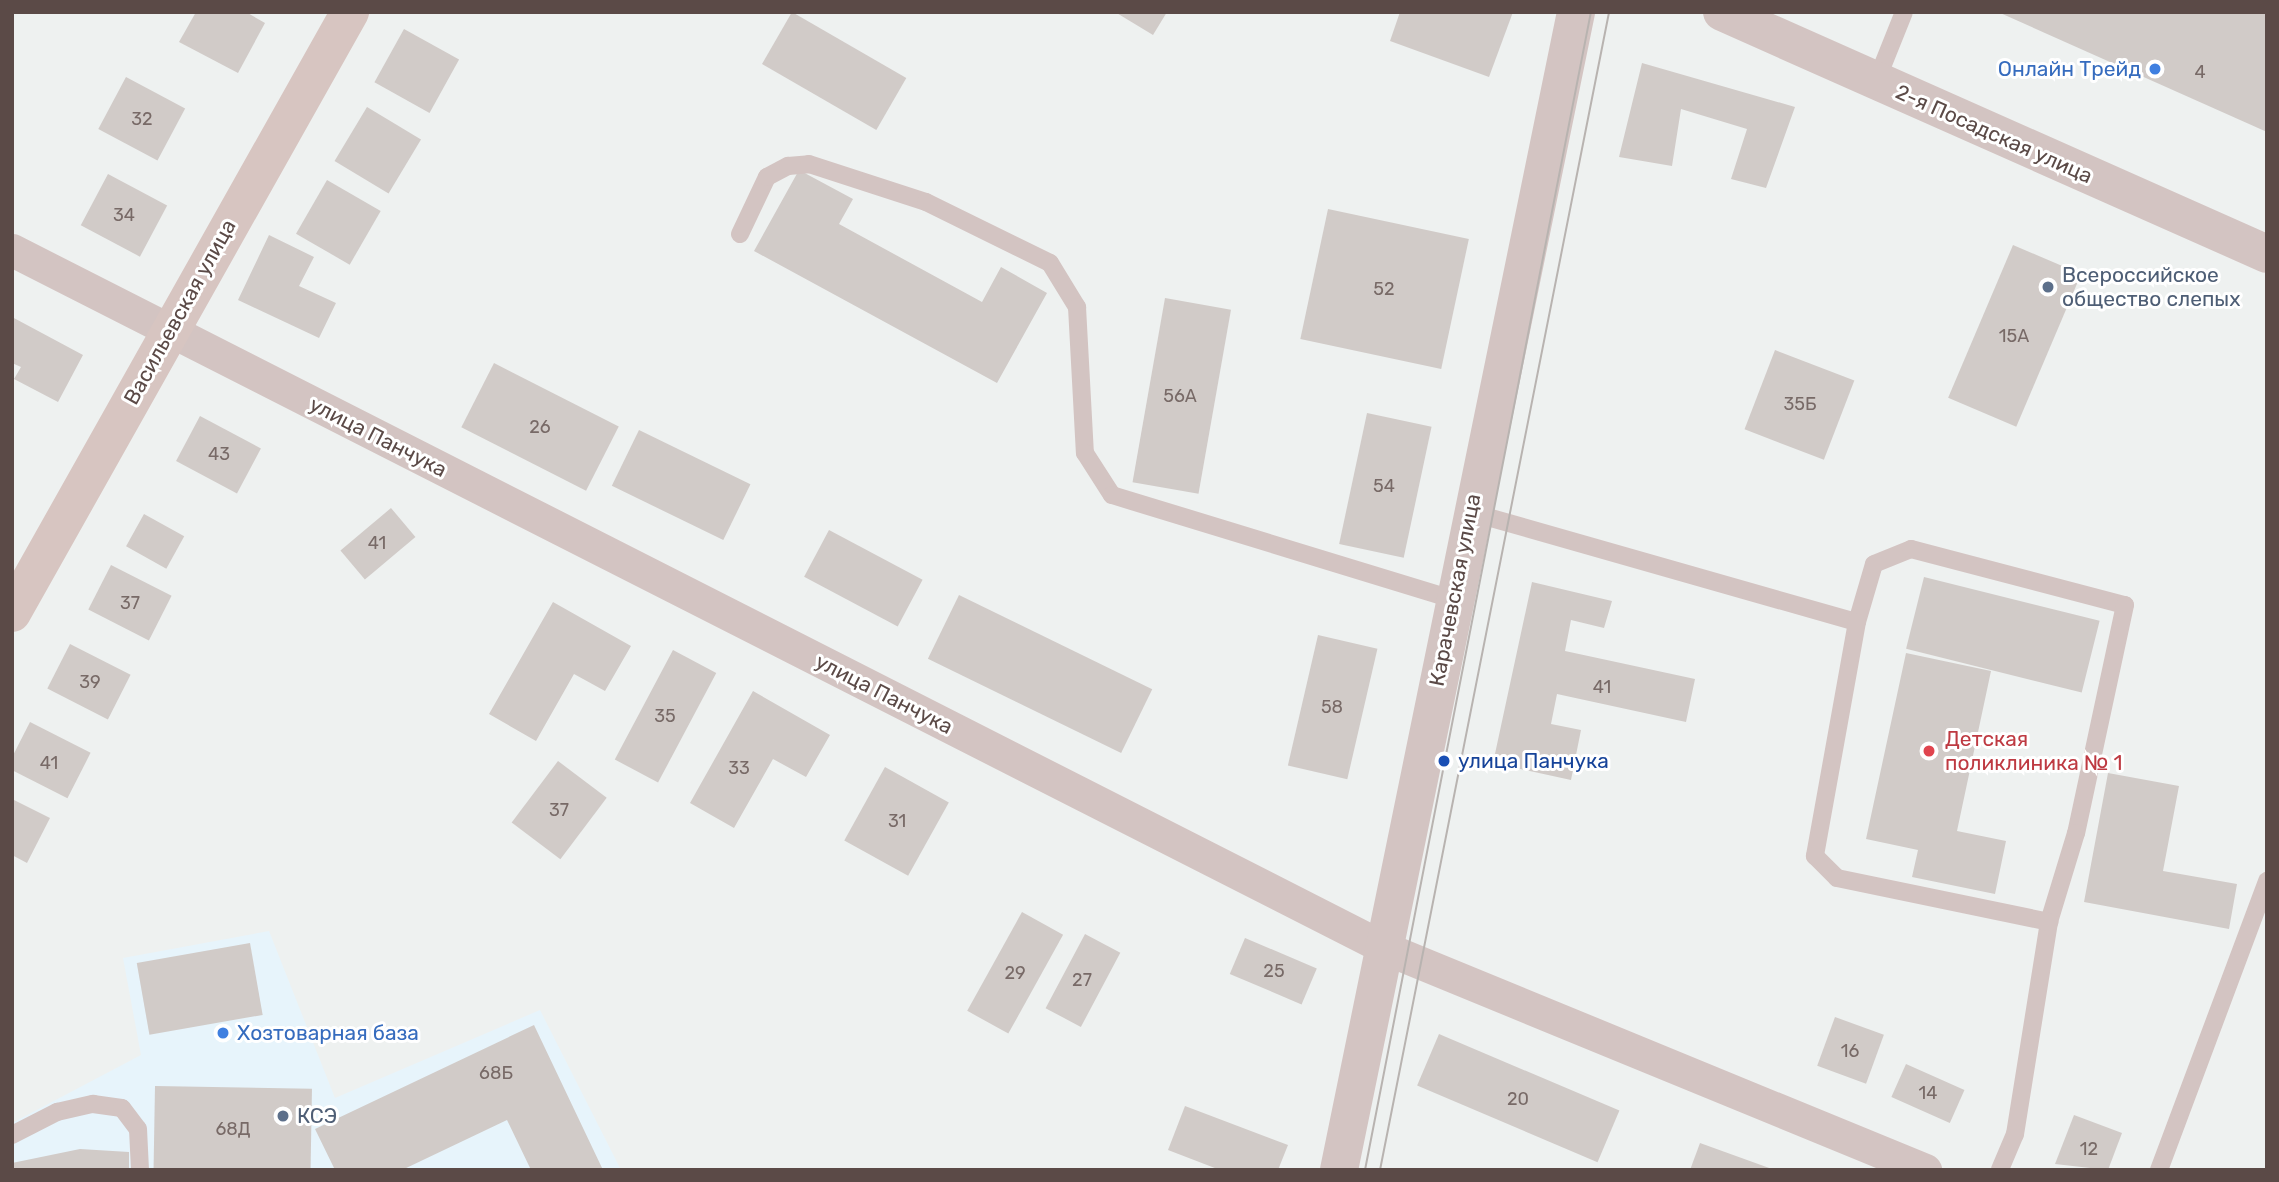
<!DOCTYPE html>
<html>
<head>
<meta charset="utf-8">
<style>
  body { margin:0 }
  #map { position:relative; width:2279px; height:1182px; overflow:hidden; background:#eef1f0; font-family:Rubik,sans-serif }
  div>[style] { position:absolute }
  .commercial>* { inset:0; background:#e7f4fb }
  .building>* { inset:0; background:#d1cbc8; transform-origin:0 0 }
  .service>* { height:18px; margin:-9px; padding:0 9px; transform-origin:9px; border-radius:9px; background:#d3c4c2 }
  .minor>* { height:33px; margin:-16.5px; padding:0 16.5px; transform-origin:16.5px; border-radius:16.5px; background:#d3c4c2 }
  .tertiary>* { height:38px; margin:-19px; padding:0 19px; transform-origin:19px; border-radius:19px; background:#d3c4c2 }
  .secondary>* { height:38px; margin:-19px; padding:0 19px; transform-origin:19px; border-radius:19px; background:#d7c5c1 }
  .tram>* { height:2px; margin:-1px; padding:0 1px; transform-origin:1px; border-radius:1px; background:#b8b3b0 }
  .dots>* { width:19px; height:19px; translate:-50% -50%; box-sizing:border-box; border:4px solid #fff; border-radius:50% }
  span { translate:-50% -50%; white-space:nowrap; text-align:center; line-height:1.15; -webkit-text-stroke:6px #fff; paint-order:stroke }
  .number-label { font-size:18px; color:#786a67 }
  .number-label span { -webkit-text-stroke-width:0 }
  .shop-label { font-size:21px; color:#366cbe }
  .right { translate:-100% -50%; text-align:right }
  .left { translate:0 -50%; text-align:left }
  .street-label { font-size:21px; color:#5b4a47 }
  .service-label { font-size:21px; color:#4e5e75 }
  .health-label { font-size:21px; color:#be3a42 }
  .transit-label { font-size:21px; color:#164399 }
  .frame { position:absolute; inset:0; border:14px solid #5b4a47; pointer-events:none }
</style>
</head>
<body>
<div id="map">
  <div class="commercial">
    <i style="clip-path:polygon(269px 931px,335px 1098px,540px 1010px,621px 1170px,12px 1170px,12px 1123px,141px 1055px,123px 958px)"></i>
  </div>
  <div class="building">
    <i style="clip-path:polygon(196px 12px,246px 12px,265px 23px,238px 73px,179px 42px)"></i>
    <i style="left:792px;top:12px;width:132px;height:60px;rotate:30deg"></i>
    <i style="clip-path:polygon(1115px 12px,1167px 12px,1153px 35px)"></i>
    <i style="clip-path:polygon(1400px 12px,1513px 12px,1489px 77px,1390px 41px)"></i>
    <i style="clip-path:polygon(1998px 12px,2267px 12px,2267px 132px)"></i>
    <i style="left:404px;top:29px;width:63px;height:61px;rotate:29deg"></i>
    <i style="clip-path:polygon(1642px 63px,1795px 107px,1766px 188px,1731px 179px,1747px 129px,1681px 109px,1672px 166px,1619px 157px)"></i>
    <i style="left:126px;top:77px;width:67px;height:59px;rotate:28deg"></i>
    <i style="left:367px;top:107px;width:63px;height:63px;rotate:31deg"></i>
    <i style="clip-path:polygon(799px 170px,853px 199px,839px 224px,982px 302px,1001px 267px,1047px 293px,997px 383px,754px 251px)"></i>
    <i style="left:108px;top:174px;width:67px;height:58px;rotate:28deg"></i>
    <i style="left:327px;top:180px;width:62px;height:62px;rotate:30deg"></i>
    <i style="left:1328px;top:209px;width:144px;height:133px;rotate:12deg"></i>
    <i style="clip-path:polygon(269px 235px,314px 257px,299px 286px,336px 303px,319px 338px,238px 300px)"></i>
    <i style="left:2013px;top:245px;width:74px;height:166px;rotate:23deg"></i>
    <i style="left:1165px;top:298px;width:67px;height:187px;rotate:10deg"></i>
    <i style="clip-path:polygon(12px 317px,83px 355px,58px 402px,14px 379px,21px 367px,12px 363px)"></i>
    <i style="left:1775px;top:350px;width:85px;height:85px;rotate:21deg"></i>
    <i style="left:494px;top:363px;width:140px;height:72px;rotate:27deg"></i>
    <i style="left:1367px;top:413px;width:66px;height:134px;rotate:12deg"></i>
    <i style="left:200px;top:416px;width:69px;height:51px;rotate:28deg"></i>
    <i style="left:639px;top:430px;width:124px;height:62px;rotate:26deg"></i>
    <i style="left:391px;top:508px;width:38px;height:66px;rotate:50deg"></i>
    <i style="left:144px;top:514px;width:46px;height:37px;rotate:29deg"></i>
    <i style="left:829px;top:530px;width:106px;height:53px;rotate:28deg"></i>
    <i style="left:111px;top:565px;width:68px;height:50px;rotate:27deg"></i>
    <i style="left:1924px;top:577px;width:181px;height:74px;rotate:14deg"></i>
    <i style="clip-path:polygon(1532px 582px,1612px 601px,1604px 628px,1571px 620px,1565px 651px,1695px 679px,1686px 722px,1557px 694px,1551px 724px,1581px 730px,1571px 780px,1493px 763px)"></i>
    <i style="left:959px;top:595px;width:215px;height:71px;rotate:26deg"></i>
    <i style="clip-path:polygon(553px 602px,631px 646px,605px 691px,574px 674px,536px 741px,489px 714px)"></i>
    <i style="left:1318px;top:635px;width:61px;height:134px;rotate:13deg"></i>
    <i style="left:70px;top:644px;width:68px;height:50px;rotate:27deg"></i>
    <i style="left:673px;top:650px;width:49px;height:124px;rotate:28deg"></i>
    <i style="clip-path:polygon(1906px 653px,1991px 671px,1957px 831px,2006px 841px,1995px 894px,1912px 877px,1918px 850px,1866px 839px)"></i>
    <i style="clip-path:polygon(753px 691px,830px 735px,806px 777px,773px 759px,734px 828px,690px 803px)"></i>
    <i style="left:30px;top:722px;width:68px;height:51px;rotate:27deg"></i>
    <i style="left:558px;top:761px;width:61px;height:77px;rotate:37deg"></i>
    <i style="left:885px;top:767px;width:73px;height:84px;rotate:29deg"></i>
    <i style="clip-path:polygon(2108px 773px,2179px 786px,2163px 871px,2237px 884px,2229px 929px,2084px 902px)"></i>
    <i style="clip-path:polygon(12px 799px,50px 818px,27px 863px,12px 855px)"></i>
    <i style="left:1022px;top:912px;width:47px;height:113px;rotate:29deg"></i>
    <i style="left:1085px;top:934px;width:40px;height:84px;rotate:28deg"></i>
    <i style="left:1245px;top:938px;width:78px;height:39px;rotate:23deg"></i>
    <i style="left:250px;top:943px;width:73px;height:115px;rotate:80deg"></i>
    <i style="left:1835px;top:1017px;width:52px;height:52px;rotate:20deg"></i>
    <i style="clip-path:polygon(534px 1025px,603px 1170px,531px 1170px,507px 1120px,402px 1170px,335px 1170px,315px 1129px)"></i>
    <i style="left:1439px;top:1034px;width:196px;height:56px;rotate:23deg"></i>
    <i style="left:1906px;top:1064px;width:64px;height:36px;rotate:24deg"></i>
    <i style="left:155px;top:1086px;width:157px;height:84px;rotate:1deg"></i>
    <i style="clip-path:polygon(1185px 1106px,1288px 1145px,1278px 1170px,1220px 1170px,1168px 1150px)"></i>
    <i style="clip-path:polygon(2074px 1115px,2122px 1133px,2108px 1170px,2055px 1164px)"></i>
    <i style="clip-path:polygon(1700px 1143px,1772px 1169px,1772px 1170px,1690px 1170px)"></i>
    <i style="clip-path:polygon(80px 1149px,129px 1152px,129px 1170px,12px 1170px,12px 1163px)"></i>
  </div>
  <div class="service">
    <i style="left:1876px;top:82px;width:75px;rotate:-68.2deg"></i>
    <i style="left:740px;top:234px;width:63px;rotate:-64.7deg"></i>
    <i style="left:767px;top:177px;width:24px;rotate:-28deg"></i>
    <i style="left:788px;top:166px;width:21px;rotate:-5deg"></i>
    <i style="left:809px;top:164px;width:123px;rotate:18deg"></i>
    <i style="left:926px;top:202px;width:138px;rotate:26.2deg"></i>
    <i style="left:1050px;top:263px;width:52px;rotate:58.5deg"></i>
    <i style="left:1077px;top:307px;width:146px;rotate:86.9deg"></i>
    <i style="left:1085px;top:453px;width:50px;rotate:57.3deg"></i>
    <i style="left:1112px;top:495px;width:356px;rotate:17deg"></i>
    <i style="left:1470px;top:512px;width:402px;rotate:15.9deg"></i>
    <i style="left:1857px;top:622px;width:60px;rotate:-73.7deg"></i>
    <i style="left:1874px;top:564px;width:40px;rotate:-22deg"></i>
    <i style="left:1911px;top:549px;width:221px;rotate:14.7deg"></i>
    <i style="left:2125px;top:605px;width:233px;rotate:102.1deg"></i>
    <i style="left:2076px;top:833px;width:93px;rotate:106.9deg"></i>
    <i style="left:2049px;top:922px;width:215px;rotate:99.1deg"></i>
    <i style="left:2015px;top:1134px;width:39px;rotate:113deg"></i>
    <i style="left:1857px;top:622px;width:238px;rotate:100.2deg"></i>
    <i style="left:1815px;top:856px;width:31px;rotate:45deg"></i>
    <i style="left:1837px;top:878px;width:217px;rotate:11.7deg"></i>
    <i style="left:12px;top:1135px;width:51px;rotate:-27.1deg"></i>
    <i style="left:57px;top:1112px;width:37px;rotate:-13deg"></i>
    <i style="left:93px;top:1104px;width:29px;rotate:8deg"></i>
    <i style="left:122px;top:1108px;width:26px;rotate:53deg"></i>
    <i style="left:138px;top:1129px;width:41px;rotate:87.2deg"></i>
    <i style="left:2159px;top:1170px;width:309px;rotate:-69.5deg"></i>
  </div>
  <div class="minor">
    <i style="left:12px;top:250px;width:1542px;rotate:26.95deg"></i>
    <i style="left:1387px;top:949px;width:582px;rotate:22.33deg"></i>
  </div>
  <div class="tertiary">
    <i style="left:1722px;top:12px;width:596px;rotate:23.94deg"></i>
    <i style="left:1339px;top:1170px;width:1182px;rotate:-78.43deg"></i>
  </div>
  <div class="secondary">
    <i style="left:12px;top:613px;width:690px;rotate:-60.65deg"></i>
  </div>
  <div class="tram">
    <i style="left:1365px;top:1170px;width:1180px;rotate:-78.96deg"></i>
    <i style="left:1380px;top:1170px;width:1180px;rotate:-78.81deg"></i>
  </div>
  <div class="dots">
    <i style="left:2155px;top:69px;background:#3f7fe0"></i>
    <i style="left:2048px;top:287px;background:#5c6f8a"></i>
    <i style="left:1929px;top:751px;background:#e0444e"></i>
    <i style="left:1444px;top:761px;background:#1a4fb4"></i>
    <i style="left:223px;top:1033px;background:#3f7fe0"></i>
    <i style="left:283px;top:1116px;background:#5c6f8a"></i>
  </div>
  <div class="number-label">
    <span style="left:2200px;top:72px">4</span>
    <span style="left:142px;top:119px">32</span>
    <span style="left:124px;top:215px">34</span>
    <span style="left:1384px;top:289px">52</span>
    <span style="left:2014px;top:336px">15А</span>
    <span style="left:1180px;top:396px">56А</span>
    <span style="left:1800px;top:404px">35Б</span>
    <span style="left:540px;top:427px">26</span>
    <span style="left:219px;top:454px">43</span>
    <span style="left:1384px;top:486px">54</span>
    <span style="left:377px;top:543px">41</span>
    <span style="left:130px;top:603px">37</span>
    <span style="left:90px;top:682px">39</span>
    <span style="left:1602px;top:687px">41</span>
    <span style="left:1332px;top:707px">58</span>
    <span style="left:665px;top:716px">35</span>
    <span style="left:49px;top:763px">41</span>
    <span style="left:739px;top:768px">33</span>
    <span style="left:559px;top:810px">37</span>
    <span style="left:897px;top:821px">31</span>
    <span style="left:1274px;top:971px">25</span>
    <span style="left:1015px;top:973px">29</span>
    <span style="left:1082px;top:980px">27</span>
    <span style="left:1850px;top:1051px">16</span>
    <span style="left:496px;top:1073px">68Б</span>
    <span style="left:1928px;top:1093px">14</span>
    <span style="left:1518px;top:1099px">20</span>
    <span style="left:233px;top:1129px">68Д</span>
    <span style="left:2089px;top:1149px">12</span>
  </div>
  <div class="shop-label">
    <span class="right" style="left:2141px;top:69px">Онлайн Трейд</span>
    <span class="left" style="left:237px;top:1033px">Хозтоварная база</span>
  </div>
  <div class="street-label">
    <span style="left:1994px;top:134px;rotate:24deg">2-я Посадская улица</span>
    <span style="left:180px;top:312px;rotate:-61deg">Васильевская улица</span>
    <span style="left:378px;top:437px;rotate:27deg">улица Панчука</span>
    <span style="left:1455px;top:590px;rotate:-79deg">Карачевская улица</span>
    <span style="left:884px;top:694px;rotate:27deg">улица Панчука</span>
  </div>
  <div class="service-label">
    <span class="left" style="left:2062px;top:287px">Всероссийское<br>общество слепых</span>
    <span class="left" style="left:297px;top:1116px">КСЭ</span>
  </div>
  <div class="health-label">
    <span class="left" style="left:1945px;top:751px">Детская<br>поликлиника № 1</span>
  </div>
  <div class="transit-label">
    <span class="left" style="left:1458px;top:761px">улица Панчука</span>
  </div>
  <div class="frame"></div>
</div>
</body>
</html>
